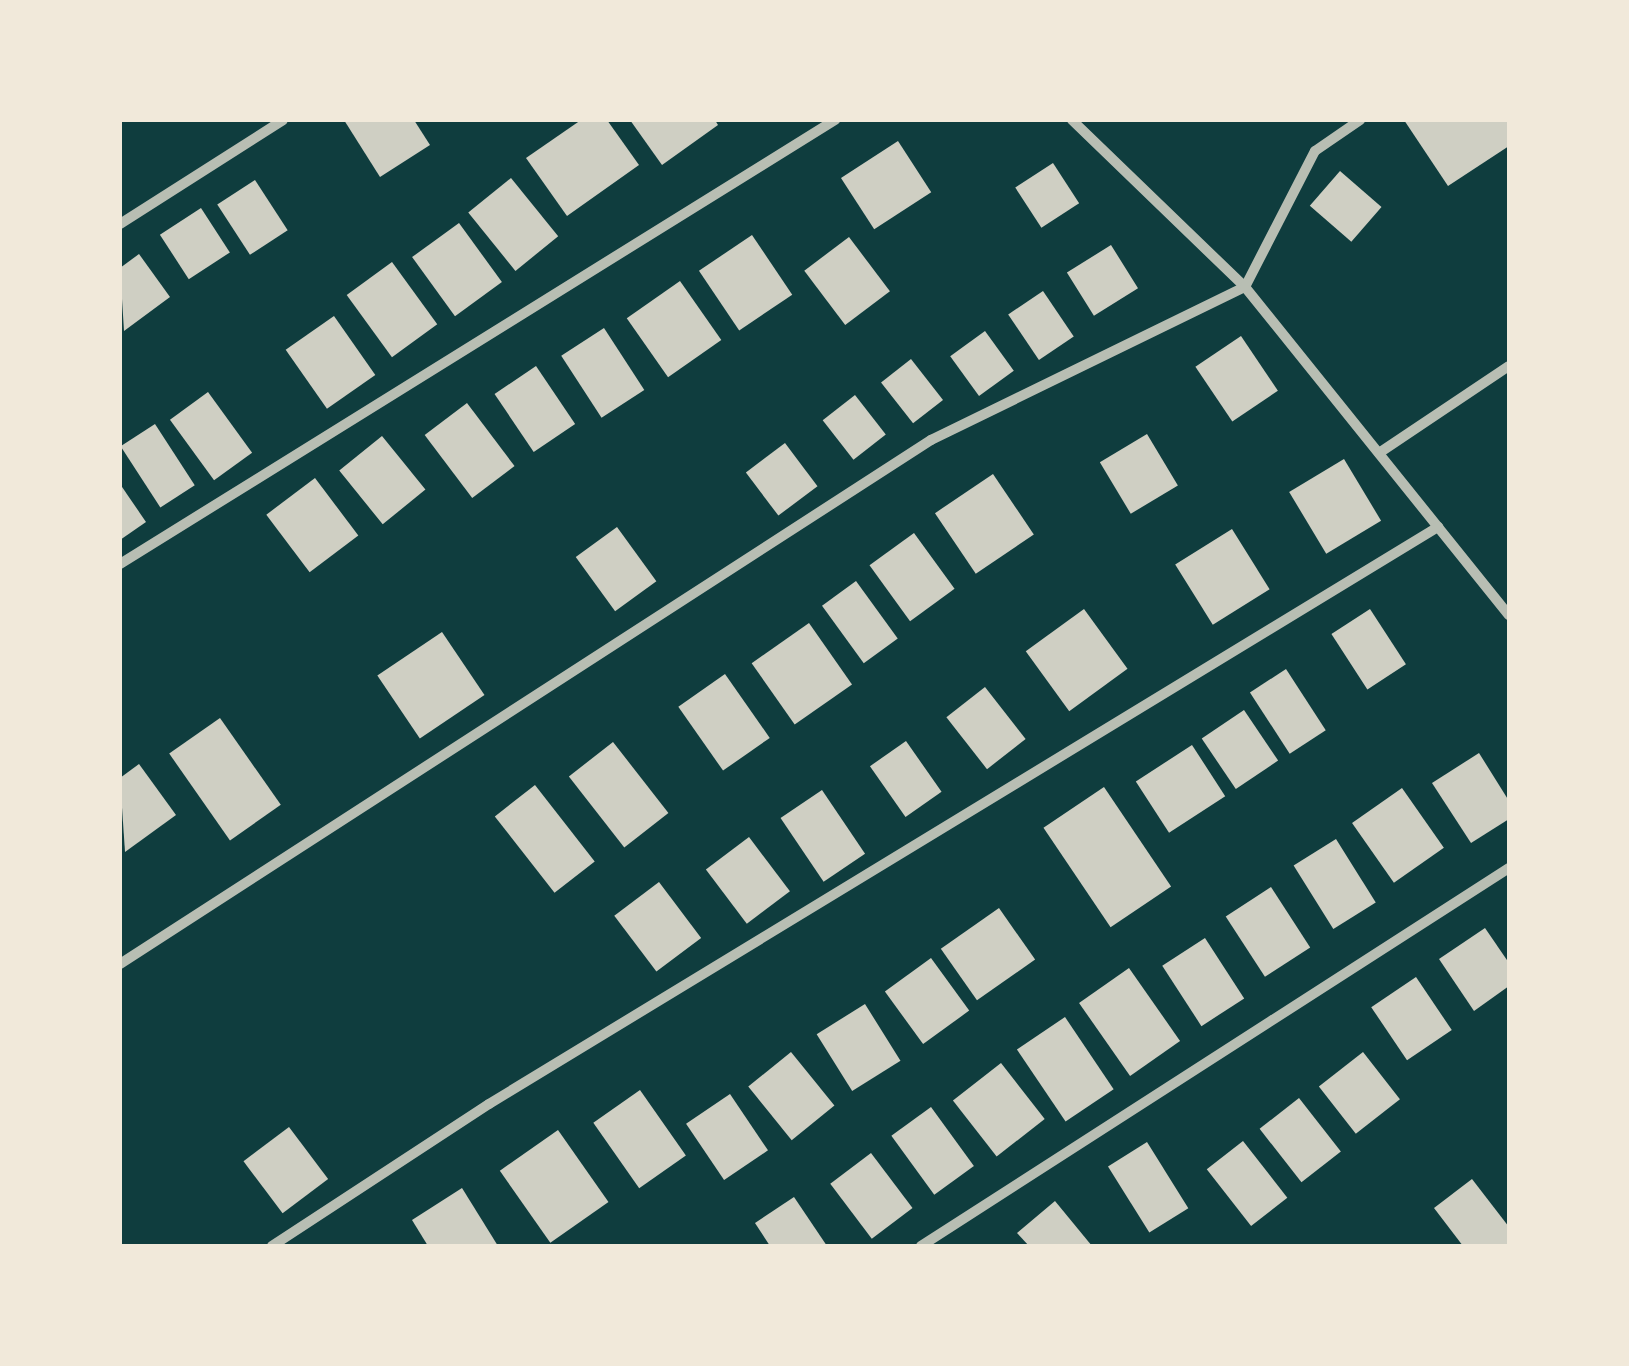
<!DOCTYPE html>
<html>
<head>
<meta charset="utf-8">
<style>
  body { margin:0 }
  #map { position:relative; width:1629px; height:1366px; overflow:hidden; background:#0f3d3e; font-family:Rubik,sans-serif }
  div>[style] { position:absolute }
  .building>* { inset:0; background:#cfcfc3; transform-origin:0 0 }
  .minor>* { height:10px; margin:-5px; padding:0 5px; transform-origin:5px; border-radius:5px; background:#b8beb3 }
  span { translate:-50% -50%; white-space:nowrap; text-align:center; line-height:1.15; -webkit-text-stroke:9px #f1e9da; paint-order:stroke }
  .frame { position:absolute; inset:0; border:122px solid #f1e9da; pointer-events:none }
</style>
</head>
<body>
<div id="map">
  <div class="building">
    <i style="clip-path:polygon(344px 120px,414px 120px,430px 145px,380px 177px)"></i>
    <i style="clip-path:polygon(581px 120px,607px 120px,639px 165px,567px 216px,526px 158px)"></i>
    <i style="clip-path:polygon(630px 120px,715px 120px,718px 125px,662px 165px)"></i>
    <i style="clip-path:polygon(1404px 120px,1509px 120px,1509px 146px,1448px 186px)"></i>
    <i style="left:898px;top:141px;width:61px;height:68px;rotate:57deg"></i>
    <i style="left:1053px;top:163px;width:48px;height:45px;rotate:57deg"></i>
    <i style="left:1340px;top:171px;width:55px;height:46px;rotate:41deg"></i>
    <i style="left:511px;top:178px;width:75px;height:55px;rotate:51deg"></i>
    <i style="left:255px;top:180px;width:60px;height:45px;rotate:57deg"></i>
    <i style="left:201px;top:208px;width:53px;height:49px;rotate:57deg"></i>
    <i style="left:459px;top:223px;width:73px;height:58px;rotate:54deg"></i>
    <i style="left:752px;top:235px;width:72px;height:64px;rotate:56deg"></i>
    <i style="left:849px;top:237px;width:68px;height:56px;rotate:53deg"></i>
    <i style="left:1111px;top:245px;width:51px;height:52px;rotate:58deg"></i>
    <i style="clip-path:polygon(139px 254px,170px 297px,124px 331px,120px 268px)"></i>
    <i style="left:392px;top:262px;width:77px;height:56px;rotate:54deg"></i>
    <i style="left:680px;top:281px;width:72px;height:65px;rotate:55deg"></i>
    <i style="left:1043px;top:291px;width:55px;height:42px;rotate:56deg"></i>
    <i style="left:334px;top:316px;width:72px;height:59px;rotate:55deg"></i>
    <i style="left:604px;top:328px;width:74px;height:51px;rotate:57deg"></i>
    <i style="left:985px;top:331px;width:49px;height:43px;rotate:54deg"></i>
    <i style="left:1241px;top:336px;width:66px;height:55px;rotate:56deg"></i>
    <i style="left:911px;top:359px;width:52px;height:38px;rotate:52deg"></i>
    <i style="left:536px;top:366px;width:70px;height:50px;rotate:56deg"></i>
    <i style="left:208px;top:392px;width:75px;height:47px;rotate:54deg"></i>
    <i style="left:855px;top:395px;width:50px;height:41px;rotate:52deg"></i>
    <i style="left:467px;top:403px;width:79px;height:53px;rotate:53deg"></i>
    <i style="left:155px;top:424px;width:73px;height:41px;rotate:57deg"></i>
    <i style="left:1147px;top:434px;width:60px;height:55px;rotate:59deg"></i>
    <i style="left:382px;top:436px;width:69px;height:55px;rotate:51deg"></i>
    <i style="left:785px;top:443px;width:54px;height:49px;rotate:53deg"></i>
    <i style="left:1344px;top:459px;width:72px;height:64px;rotate:59deg"></i>
    <i style="left:993px;top:474px;width:73px;height:70px;rotate:56deg"></i>
    <i style="left:315px;top:478px;width:72px;height:61px;rotate:53deg"></i>
    <i style="clip-path:polygon(120px 484px,146px 522px,120px 540px)"></i>
    <i style="left:617px;top:527px;width:67px;height:51px;rotate:54deg"></i>
    <i style="left:1232px;top:529px;width:71px;height:67px;rotate:58deg"></i>
    <i style="left:914px;top:533px;width:69px;height:55px;rotate:54deg"></i>
    <i style="left:856px;top:581px;width:71px;height:42px;rotate:54deg"></i>
    <i style="left:1084px;top:609px;width:74px;height:72px;rotate:54deg"></i>
    <i style="left:1370px;top:609px;width:66px;height:46px;rotate:57deg"></i>
    <i style="left:809px;top:623px;width:75px;height:70px;rotate:55deg"></i>
    <i style="left:442px;top:632px;width:76px;height:78px;rotate:56deg"></i>
    <i style="left:1286px;top:669px;width:73px;height:43px;rotate:57deg"></i>
    <i style="left:725px;top:674px;width:78px;height:57px;rotate:55deg"></i>
    <i style="left:985px;top:687px;width:66px;height:49px;rotate:52deg"></i>
    <i style="left:1244px;top:710px;width:61px;height:51px;rotate:56deg"></i>
    <i style="left:220px;top:718px;width:106px;height:62px;rotate:55deg"></i>
    <i style="left:906px;top:741px;width:62px;height:44px;rotate:55deg"></i>
    <i style="left:613px;top:742px;width:90px;height:56px;rotate:52deg"></i>
    <i style="left:1192px;top:745px;width:61px;height:67px;rotate:57deg"></i>
    <i style="clip-path:polygon(1479px 753px,1509px 801px,1509px 819px,1471px 843px,1432px 783px)"></i>
    <i style="clip-path:polygon(139px 764px,176px 815px,125px 852px,120px 778px)"></i>
    <i style="left:535px;top:785px;width:97px;height:51px;rotate:52deg"></i>
    <i style="left:1104px;top:787px;width:120px;height:73px;rotate:56deg"></i>
    <i style="left:1402px;top:788px;width:73px;height:61px;rotate:55deg"></i>
    <i style="left:822px;top:790px;width:77px;height:50px;rotate:56deg"></i>
    <i style="left:749px;top:837px;width:68px;height:54px;rotate:53deg"></i>
    <i style="left:1336px;top:839px;width:75px;height:50px;rotate:58deg"></i>
    <i style="left:659px;top:882px;width:70px;height:56px;rotate:53deg"></i>
    <i style="left:1271px;top:887px;width:72px;height:54px;rotate:57deg"></i>
    <i style="left:999px;top:908px;width:63px;height:71px;rotate:55deg"></i>
    <i style="clip-path:polygon(1485px 928px,1509px 963px,1509px 986px,1474px 1011px,1439px 959px)"></i>
    <i style="left:1205px;top:938px;width:72px;height:51px;rotate:57deg"></i>
    <i style="left:931px;top:958px;width:65px;height:57px;rotate:54deg"></i>
    <i style="left:1129px;top:968px;width:89px;height:61px;rotate:55deg"></i>
    <i style="left:1416px;top:977px;width:64px;height:54px;rotate:56deg"></i>
    <i style="left:865px;top:1004px;width:67px;height:57px;rotate:58deg"></i>
    <i style="left:1065px;top:1017px;width:87px;height:58px;rotate:56deg"></i>
    <i style="left:791px;top:1052px;width:69px;height:55px;rotate:51deg"></i>
    <i style="left:1363px;top:1052px;width:60px;height:56px;rotate:52deg"></i>
    <i style="left:1001px;top:1063px;width:71px;height:61px;rotate:52deg"></i>
    <i style="left:640px;top:1090px;width:80px;height:57px;rotate:55deg"></i>
    <i style="left:730px;top:1094px;width:68px;height:53px;rotate:56deg"></i>
    <i style="left:1299px;top:1098px;width:68px;height:50px;rotate:52deg"></i>
    <i style="left:931px;top:1107px;width:73px;height:49px;rotate:54deg"></i>
    <i style="left:289px;top:1127px;width:65px;height:57px;rotate:53deg"></i>
    <i style="left:558px;top:1130px;width:88px;height:71px;rotate:55deg"></i>
    <i style="left:1243px;top:1141px;width:72px;height:46px;rotate:52deg"></i>
    <i style="left:1147px;top:1142px;width:78px;height:46px;rotate:58deg"></i>
    <i style="left:871px;top:1153px;width:69px;height:51px;rotate:53deg"></i>
    <i style="clip-path:polygon(1472px 1179px,1509px 1227px,1507px 1246px,1463px 1246px,1434px 1208px)"></i>
    <i style="clip-path:polygon(462px 1188px,498px 1246px,428px 1246px,412px 1220px)"></i>
    <i style="clip-path:polygon(794px 1197px,827px 1246px,770px 1246px,755px 1223px)"></i>
    <i style="clip-path:polygon(1055px 1201px,1092px 1246px,1029px 1246px,1017px 1233px)"></i>
  </div>
  <div class="minor">
    <i style="left:1072px;top:120px;width:240px;rotate:44deg"></i>
    <i style="left:1245px;top:287px;width:421px;rotate:51.2deg"></i>
    <i style="left:120px;top:224px;width:193px;rotate:-32.5deg"></i>
    <i style="left:1379px;top:453px;width:156px;rotate:-33.8deg"></i>
    <i style="left:120px;top:564px;width:842px;rotate:-31.84deg"></i>
    <i style="left:120px;top:964px;width:966px;rotate:-32.87deg"></i>
    <i style="left:931px;top:440px;width:349px;rotate:-26deg"></i>
    <i style="left:1245px;top:287px;width:153px;rotate:-62.8deg"></i>
    <i style="left:1315px;top:151px;width:55px;rotate:-34.6deg"></i>
    <i style="left:272px;top:1246px;width:259px;rotate:-33.2deg"></i>
    <i style="left:489px;top:1104px;width:1111px;rotate:-31.3deg"></i>
    <i style="left:921px;top:1246px;width:699px;rotate:-32.74deg"></i>
  </div>
  <div class="frame"></div>
</div>
</body>
</html>
